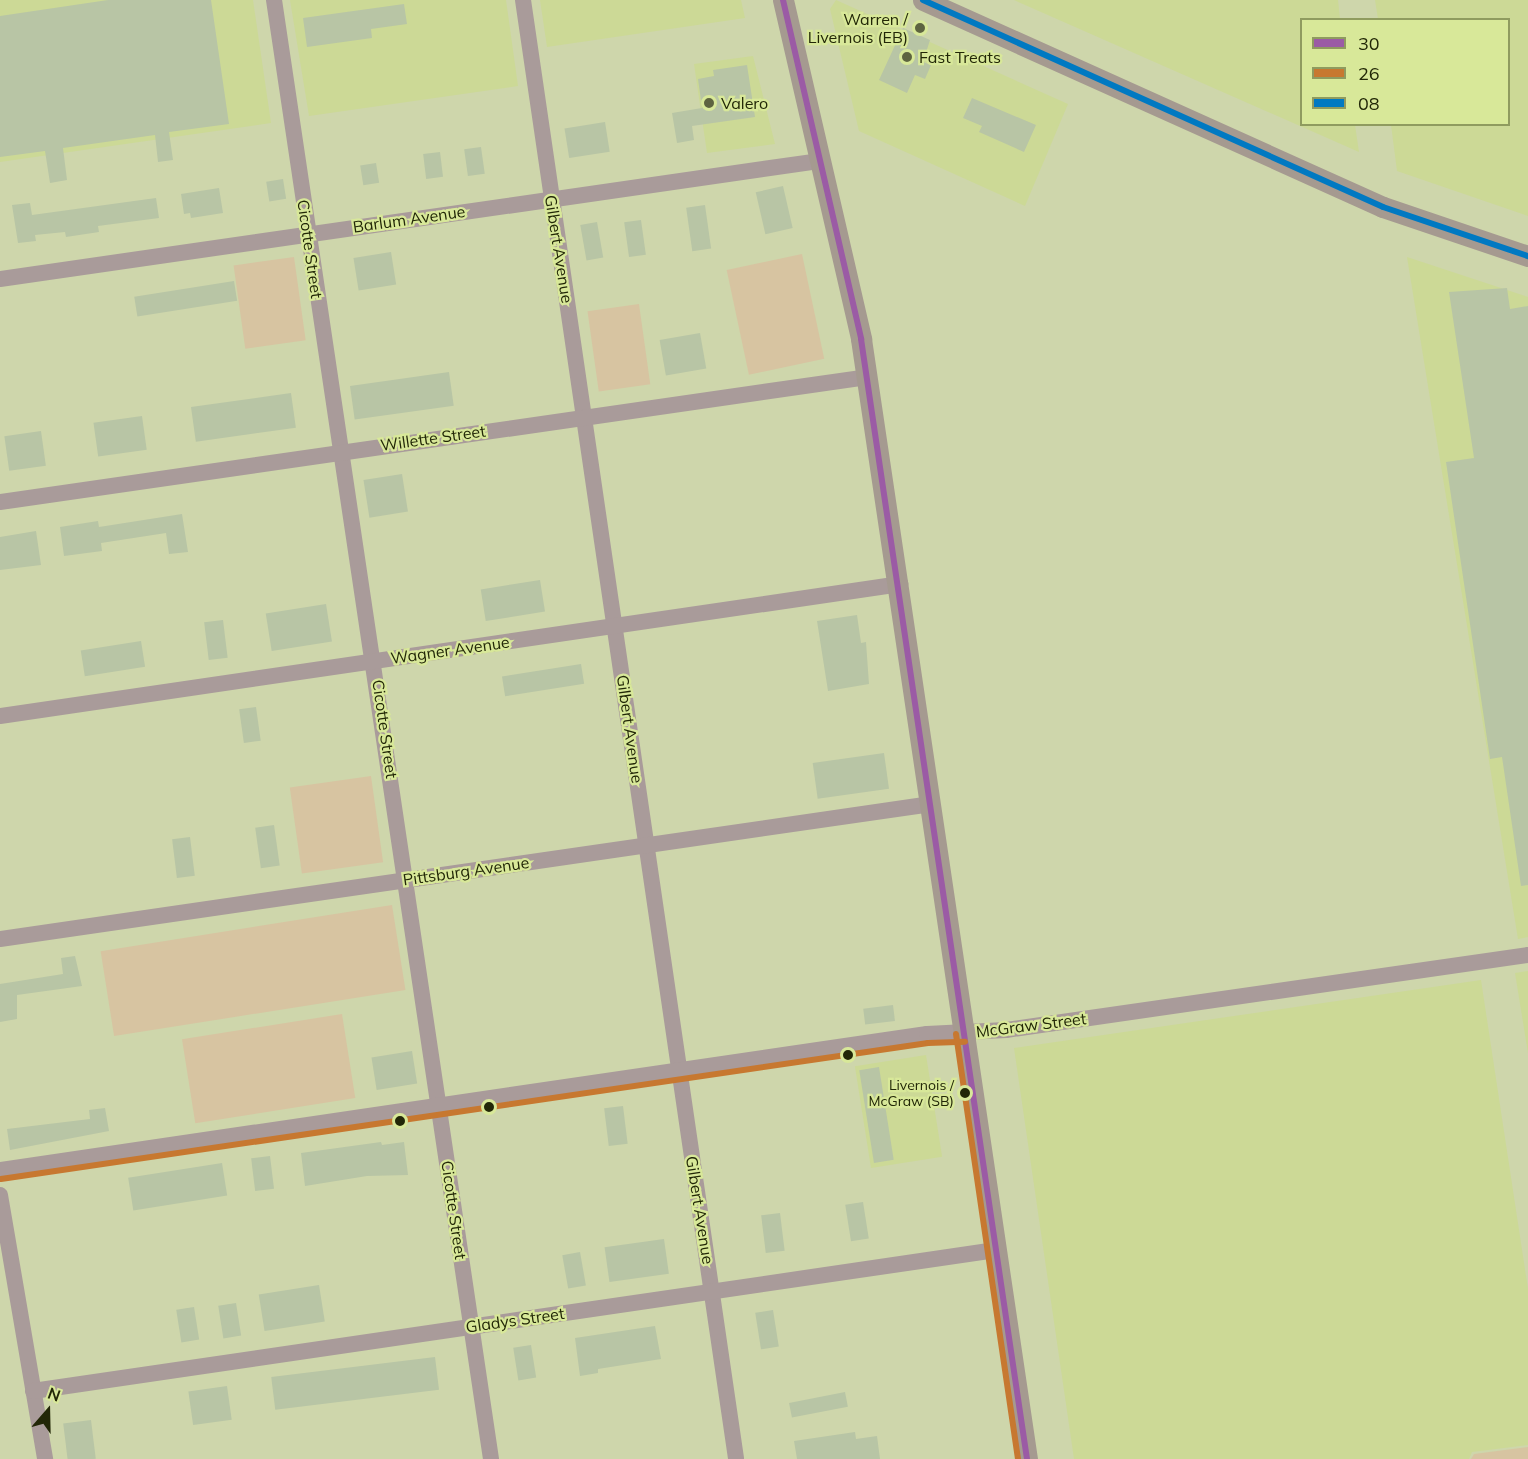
<!DOCTYPE html>
<html>
<head>
<meta charset="utf-8">
<style>
  body { margin:0 }
  #map { position:relative; width:1528px; height:1459px; overflow:hidden; background:#ced6ab; font-family:Mulish,sans-serif }
  div>[style] { position:absolute }
  .built>* { inset:0; background:#ccd996; transform-origin:0 0 }
  .green>* { inset:0; background:#d7c4a1; transform-origin:0 0 }
  .building>* { inset:0; background:#b8c5a5; transform-origin:0 0 }
  .minor>* { height:16px; margin:-8px; padding:0 8px; transform-origin:8px; border-radius:8px; background:#a99b9a }
  .major>* { height:21px; margin:-10.5px; padding:0 10.5px; transform-origin:10.5px; border-radius:10.5px; background:#a59a90 }
  .bus-1>* { height:6px; margin:-3px; padding:0 3px; transform-origin:3px; border-radius:3px; background:#9b5ba5 }
  .bus-2>* { height:6px; margin:-3px; padding:0 3px; transform-origin:3px; border-radius:3px; background:#c77830 }
  .bus-3>* { height:6px; margin:-3px; padding:0 3px; transform-origin:3px; border-radius:3px; background:#0079c2 }
  .dots>* { width:16px; height:16px; translate:-50% -50%; box-sizing:border-box; border:3px solid #d8e899; border-radius:50% }
  span { translate:-50% -50%; white-space:nowrap; text-align:center; line-height:1.15; -webkit-text-stroke:4.5px #d8e899; paint-order:stroke }
  .bus-label { font-size:14px; color:#222707 }
  .right { translate:-100% -50%; text-align:right }
  .poi-label { font-size:16px; color:#222707 }
  .left { translate:0 -50%; text-align:left }
  .street-label { font-size:16px; color:#222707 }
  .legend { position:absolute; left:1300px; top:18px; width:210px; height:108px; box-sizing:border-box; background:#d8e899; border:2px solid #8f9b5f; margin:0; padding:8px 10px; list-style:none; font-size:18px; color:#222707 }
  .legend li { display:flex; align-items:center; gap:12px; height:30px }
  .legend b { width:30px; border:2px solid #8f9b5f }
  .north { position:absolute; left:18px; top:1381px; width:60px; height:60px; -webkit-text-stroke:4px #d8e899; paint-order:stroke; rotate:20deg; font-size:16px; font-weight:700; line-height:24px; text-align:center; color:#222707 }
  .north::after { content:''; display:block; margin:auto; width:21px; height:27px; background:#222707; clip-path:polygon(50% 0,100% 100%,50% 72%,0 100%) }
</style>
</head>
<body>
<div id="map">
  <div class="built">
    <i style="clip-path:polygon(0 0,253px 0,271px 123px,0 162px)"></i>
    <i style="clip-path:polygon(290px 0,506px 0,518px 86px,309px 116px)"></i>
    <i style="clip-path:polygon(540px 0,741px 0,745px 18px,547px 47px)"></i>
    <i style="clip-path:polygon(836px 0,1068px 104px,1025px 206px,859px 131px,830px 9px)"></i>
    <i style="clip-path:polygon(1014px 0,1338px 0,1340px 19px,1302px 20px,1302px 124px,1355px 125px,1359px 152px)"></i>
    <i style="clip-path:polygon(1375px 0,1528px 0,1528px 216px,1397px 171px,1391px 125px,1508px 124px,1508px 20px,1378px 19px)"></i>
    <i style="clip-path:polygon(753px 56px,775px 144px,707px 153px,694px 64px)"></i>
    <i style="clip-path:polygon(1407px 257px,1528px 297px,1528px 937px,1518px 939px)"></i>
    <i style="clip-path:polygon(1528px 971px,1528px 1053px,1515px 973px)"></i>
    <i style="clip-path:polygon(1481px 980px,1528px 1289px,1528px 1445px,1472px 1452px,1469px 1459px,1074px 1459px,1014px 1048px)"></i>
    <i style="left:926px;top:1055px;width:103px;height:72px;rotate:81deg"></i>
  </div>
  <div class="green">
    <i style="left:802px;top:254px;width:107px;height:77px;rotate:78deg"></i>
    <i style="left:294px;top:257px;width:84px;height:61px;rotate:82deg"></i>
    <i style="left:639px;top:304px;width:81px;height:52px;rotate:82deg"></i>
    <i style="left:371px;top:776px;width:87px;height:82px;rotate:82deg"></i>
    <i style="left:392px;top:905px;width:86px;height:295px;rotate:81deg"></i>
    <i style="left:342px;top:1014px;width:85px;height:162px;rotate:81deg"></i>
    <i style="clip-path:polygon(1528px 1447px,1528px 1459px,1471px 1459px,1474px 1454px)"></i>
  </div>
  <div class="building">
    <i style="clip-path:polygon(108px 0,211px 0,229px 124px,169px 132px,173px 160px,158px 162px,155px 135px,63px 148px,67px 180px,50px 183px,45px 151px,0 157px,0 16px)"></i>
    <i style="clip-path:polygon(404px 4px,407px 24px,371px 29px,372px 38px,307px 47px,303px 18px)"></i>
    <i style="clip-path:polygon(903px 28px,930px 40px,923px 62px,931px 65px,925px 79px,915px 75px,907px 93px,879px 80px)"></i>
    <i style="clip-path:polygon(747px 65px,755px 117px,692px 126px,694px 140px,677px 143px,672px 113px,702px 108px,698px 79px,714px 76px,713px 70px)"></i>
    <i style="clip-path:polygon(972px 98px,1036px 125px,1024px 152px,979px 132px,982px 126px,963px 118px)"></i>
    <i style="left:605px;top:122px;width:30px;height:41px;rotate:81deg"></i>
    <i style="left:481px;top:147px;width:27px;height:17px;rotate:82deg"></i>
    <i style="left:440px;top:152px;width:25px;height:17px;rotate:83deg"></i>
    <i style="left:376px;top:163px;width:20px;height:16px;rotate:81deg"></i>
    <i style="left:283px;top:179px;width:20px;height:17px;rotate:81deg"></i>
    <i style="left:783px;top:186px;width:43px;height:28px;rotate:77deg"></i>
    <i style="clip-path:polygon(219px 188px,223px 213px,191px 218px,190px 213px,184px 214px,181px 194px)"></i>
    <i style="clip-path:polygon(156px 198px,159px 218px,98px 226px,99px 232px,66px 237px,65px 232px,35px 235px,36px 241px,18px 243px,12px 205px,30px 203px,32px 215px)"></i>
    <i style="left:705px;top:205px;width:44px;height:19px;rotate:82deg"></i>
    <i style="left:641px;top:220px;width:35px;height:17px;rotate:82deg"></i>
    <i style="left:597px;top:222px;width:36px;height:17px;rotate:80deg"></i>
    <i style="left:391px;top:252px;width:33px;height:38px;rotate:81deg"></i>
    <i style="left:234px;top:281px;width:20px;height:101px;rotate:81deg"></i>
    <i style="clip-path:polygon(1507px 288px,1510px 309px,1528px 306px,1528px 885px,1521px 886px,1502px 757px,1490px 759px,1446px 462px,1474px 458px,1449px 292px)"></i>
    <i style="left:700px;top:333px;width:36px;height:41px;rotate:80deg"></i>
    <i style="left:449px;top:372px;width:34px;height:100px;rotate:82deg"></i>
    <i style="left:291px;top:393px;width:35px;height:101px;rotate:82deg"></i>
    <i style="left:142px;top:416px;width:34px;height:49px;rotate:82deg"></i>
    <i style="left:41px;top:431px;width:35px;height:37px;rotate:82deg"></i>
    <i style="left:402px;top:474px;width:38px;height:39px;rotate:81deg"></i>
    <i style="clip-path:polygon(182px 514px,188px 552px,169px 554px,166px 533px,101px 543px,102px 551px,64px 556px,60px 527px,98px 521px,99px 527px)"></i>
    <i style="clip-path:polygon(36px 531px,41px 565px,0 570px,0 537px)"></i>
    <i style="left:540px;top:580px;width:32px;height:60px;rotate:81deg"></i>
    <i style="left:326px;top:604px;width:38px;height:61px;rotate:81deg"></i>
    <i style="clip-path:polygon(857px 615px,861px 643px,866px 642px,869px 684px,828px 691px,817px 621px)"></i>
    <i style="left:223px;top:620px;width:38px;height:19px;rotate:83deg"></i>
    <i style="left:141px;top:641px;width:26px;height:61px;rotate:81deg"></i>
    <i style="left:581px;top:664px;width:20px;height:80px;rotate:81deg"></i>
    <i style="left:256px;top:707px;width:34px;height:17px;rotate:82deg"></i>
    <i style="left:884px;top:753px;width:36px;height:72px;rotate:82deg"></i>
    <i style="left:274px;top:825px;width:41px;height:19px;rotate:82deg"></i>
    <i style="left:190px;top:837px;width:39px;height:18px;rotate:83deg"></i>
    <i style="clip-path:polygon(75px 956px,82px 986px,17px 995px,17px 1019px,0 1022px,0 984px,63px 974px,61px 958px)"></i>
    <i style="left:893px;top:1005px;width:16px;height:30px;rotate:83deg"></i>
    <i style="left:412px;top:1051px;width:33px;height:41px;rotate:81deg"></i>
    <i style="left:879px;top:1067px;width:94px;height:20px;rotate:81deg"></i>
    <i style="left:623px;top:1106px;width:38px;height:19px;rotate:83deg"></i>
    <i style="clip-path:polygon(105px 1108px,109px 1131px,10px 1150px,7px 1129px,90px 1119px,89px 1110px)"></i>
    <i style="clip-path:polygon(381px 1142px,382px 1145px,404px 1142px,408px 1175px,367px 1176px,305px 1186px,301px 1153px)"></i>
    <i style="left:270px;top:1156px;width:33px;height:19px;rotate:83deg"></i>
    <i style="left:222px;top:1163px;width:33px;height:95px;rotate:81deg"></i>
    <i style="left:863px;top:1202px;width:37px;height:18px;rotate:81deg"></i>
    <i style="left:780px;top:1213px;width:38px;height:19px;rotate:83deg"></i>
    <i style="left:664px;top:1239px;width:35px;height:60px;rotate:82deg"></i>
    <i style="left:580px;top:1252px;width:34px;height:18px;rotate:80deg"></i>
    <i style="left:319px;top:1285px;width:37px;height:61px;rotate:81deg"></i>
    <i style="left:236px;top:1303px;width:33px;height:18px;rotate:81deg"></i>
    <i style="left:194px;top:1307px;width:33px;height:18px;rotate:81deg"></i>
    <i style="left:773px;top:1310px;width:37px;height:18px;rotate:81deg"></i>
    <i style="clip-path:polygon(655px 1326px,661px 1359px,598px 1369px,598px 1373px,580px 1376px,575px 1338px)"></i>
    <i style="left:531px;top:1345px;width:33px;height:18px;rotate:81deg"></i>
    <i style="left:435px;top:1357px;width:33px;height:165px;rotate:83deg"></i>
    <i style="left:227px;top:1386px;width:34px;height:39px;rotate:82deg"></i>
    <i style="left:845px;top:1392px;width:15px;height:57px;rotate:79deg"></i>
    <i style="left:91px;top:1420px;width:39px;height:28px;rotate:83deg"></i>
    <i style="clip-path:polygon(855px 1432px,856px 1439px,877px 1436px,880px 1459px,797px 1459px,794px 1441px)"></i>
  </div>
  <div class="minor">
    <i style="left:274px;top:0;width:1475px;rotate:81.54deg"></i>
    <i style="left:523px;top:0;width:1474px;rotate:81.69deg"></i>
    <i style="left:0;top:279px;width:827px;rotate:-8.2deg"></i>
    <i style="left:0;top:502px;width:876px;rotate:-8.2deg"></i>
    <i style="left:0;top:716px;width:910px;rotate:-8.34deg"></i>
    <i style="left:0;top:939px;width:941px;rotate:-8.25deg"></i>
    <i style="left:0;top:1170px;width:937px;rotate:-8.35deg"></i>
    <i style="left:927px;top:1034px;width:79px;rotate:-2.9deg"></i>
    <i style="left:1006px;top:1030px;width:527px;rotate:-8.18deg"></i>
    <i style="left:0;top:1195px;width:268px;rotate:80.3deg"></i>
    <i style="left:33px;top:1391px;width:973px;rotate:-8.33deg"></i>
  </div>
  <div class="major">
    <i style="left:783px;top:0;width:348px;rotate:77deg"></i>
    <i style="left:861px;top:339px;width:1132px;rotate:81.57deg"></i>
    <i style="left:923px;top:0;width:504px;rotate:24.23deg"></i>
    <i style="left:1383px;top:207px;width:153px;rotate:18.7deg"></i>
  </div>
  <div class="bus-1">
    <i style="left:783px;top:0;width:348px;rotate:77deg"></i>
    <i style="left:861px;top:339px;width:1132px;rotate:81.57deg"></i>
  </div>
  <div class="bus-2">
    <i style="left:956px;top:1034px;width:429px;rotate:81.7deg"></i>
    <i style="left:1px;top:1179px;width:937px;rotate:-8.35deg"></i>
    <i style="left:928px;top:1043px;width:37px;rotate:-2deg"></i>
  </div>
  <div class="bus-3">
    <i style="left:923px;top:0;width:504px;rotate:24.23deg"></i>
    <i style="left:1383px;top:207px;width:153px;rotate:18.7deg"></i>
  </div>
  <div class="dots">
    <i style="left:920px;top:28px;background:#5e6440"></i>
    <i style="left:907px;top:57px;background:#5e6440"></i>
    <i style="left:709px;top:103px;background:#5e6440"></i>
    <i style="left:848px;top:1055px;background:#222707"></i>
    <i style="left:965px;top:1093px;background:#222707"></i>
    <i style="left:489px;top:1107px;background:#222707"></i>
    <i style="left:400px;top:1121px;background:#222707"></i>
  </div>
  <div class="bus-label">
    <span class="right" style="left:954px;top:1093px">Livernois /<br>McGraw (SB)</span>
  </div>
  <div class="poi-label">
    <span class="right" style="left:908px;top:28px">Warren /<br>Livernois (EB)</span>
    <span class="left" style="left:919px;top:57px">Fast Treats</span>
    <span class="left" style="left:721px;top:103px">Valero</span>
  </div>
  <div class="street-label">
    <span style="left:409px;top:219px;rotate:-8deg">Barlum Avenue</span>
    <span style="left:310px;top:249px;rotate:82deg">Cicotte Street</span>
    <span style="left:559px;top:249px;rotate:81deg">Gilbert Avenue</span>
    <span style="left:433px;top:438px;rotate:-8deg">Willette Street</span>
    <span style="left:450px;top:650px;rotate:-8deg">Wagner Avenue</span>
    <span style="left:385px;top:729px;rotate:82deg">Cicotte Street</span>
    <span style="left:630px;top:729px;rotate:82deg">Gilbert Avenue</span>
    <span style="left:466px;top:871px;rotate:-8deg">Pittsburg Avenue</span>
    <span style="left:1031px;top:1025px;rotate:-7deg">McGraw Street</span>
    <span style="left:454px;top:1210px;rotate:82deg">Cicotte Street</span>
    <span style="left:700px;top:1210px;rotate:81deg">Gilbert Avenue</span>
    <span style="left:515px;top:1320px;rotate:-8deg">Gladys Street</span>
  </div>
  <ul class="legend">
  <li><b style="height:8px;background:#9b5ba5"></b>30</li>
  <li><b style="height:8px;background:#c77830"></b>26</li>
  <li><b style="height:8px;background:#0079c2"></b>08</li>
  </ul>
  <div class="north">N</div>
</div>
</body>
</html>
